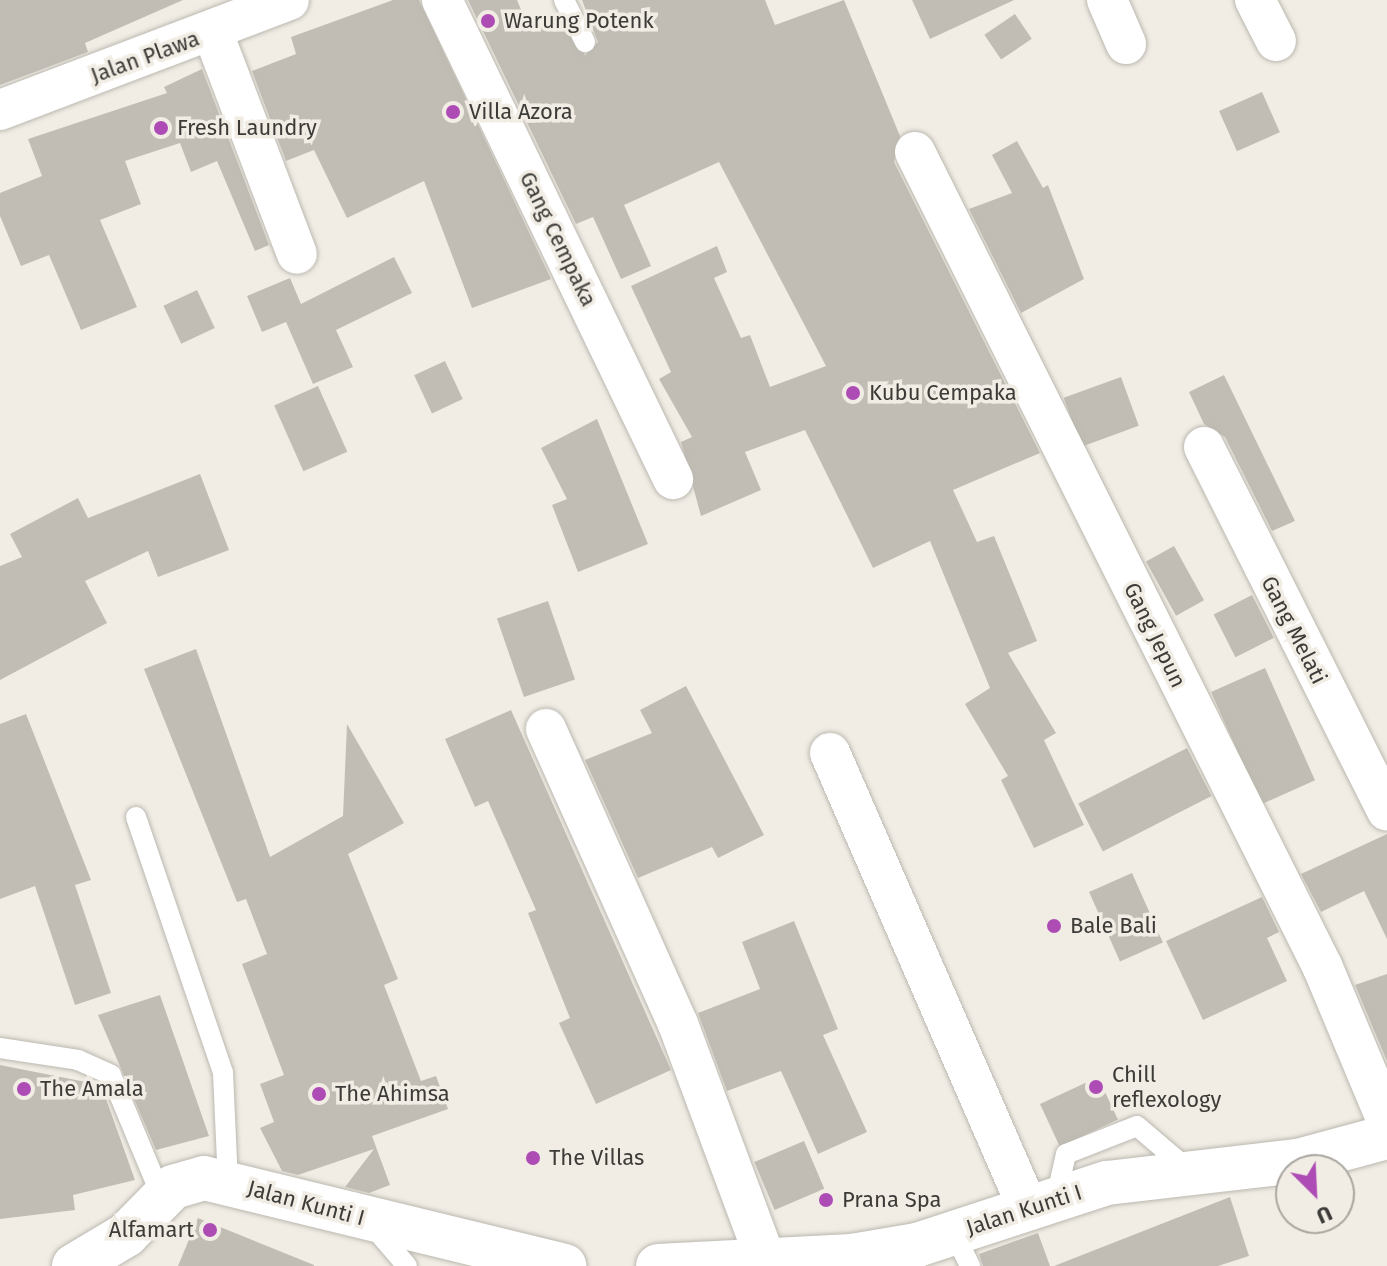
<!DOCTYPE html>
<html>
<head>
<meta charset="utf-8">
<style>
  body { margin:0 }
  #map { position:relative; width:1387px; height:1266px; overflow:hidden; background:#f1ede5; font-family:"Fira Sans",sans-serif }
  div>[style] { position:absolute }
  .building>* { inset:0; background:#c1bdb5; transform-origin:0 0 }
  .roads { filter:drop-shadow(0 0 2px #bbb8b0) drop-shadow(0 0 2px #bbb8b0) }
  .service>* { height:20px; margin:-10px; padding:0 10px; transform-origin:10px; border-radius:10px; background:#fff }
  .minor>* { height:40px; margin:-20px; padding:0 20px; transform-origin:20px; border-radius:20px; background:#fff }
  .tertiary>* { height:44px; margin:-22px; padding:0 22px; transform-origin:22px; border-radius:22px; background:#fff }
  .dots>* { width:22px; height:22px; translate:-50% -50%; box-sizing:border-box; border:4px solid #f1ede5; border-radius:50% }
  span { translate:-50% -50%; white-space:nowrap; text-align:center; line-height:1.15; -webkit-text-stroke:7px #f1ede5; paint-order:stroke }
  .poi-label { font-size:22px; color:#3d3b38 }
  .left { translate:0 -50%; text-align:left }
  .right { translate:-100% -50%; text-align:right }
  .street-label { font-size:22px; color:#3d3b38 }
  .north { position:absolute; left:1275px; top:1154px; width:80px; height:80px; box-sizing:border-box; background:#f1ede5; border:2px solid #a9a6a0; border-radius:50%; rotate:156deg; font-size:22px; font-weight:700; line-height:32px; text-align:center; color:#3d3b38 }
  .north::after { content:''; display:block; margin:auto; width:28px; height:36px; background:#ad4cb4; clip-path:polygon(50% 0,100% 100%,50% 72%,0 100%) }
</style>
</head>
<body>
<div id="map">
  <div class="building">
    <i style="clip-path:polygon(0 0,183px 0,85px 43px,88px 52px,0 85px)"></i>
    <i style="clip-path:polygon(393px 0,419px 0,551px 279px,472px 308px,424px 181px,347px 218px,314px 150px,286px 161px,252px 71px,296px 54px,291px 37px)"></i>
    <i style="clip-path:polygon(468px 0,517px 0,527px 24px,555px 12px,585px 55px,598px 42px,582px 0,765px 0,775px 25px,844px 0,900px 136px,894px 162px,1040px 453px,953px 490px,977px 542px,994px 536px,1037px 641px,1008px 653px,1056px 733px,1044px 740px,1084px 825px,1034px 848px,1001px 780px,1008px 776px,965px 704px,990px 688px,930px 541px,873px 568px,805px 430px,745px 452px,761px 490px,701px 516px,681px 442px,692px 437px,659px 379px,671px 372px,631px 286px,717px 246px,727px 272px,714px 278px,741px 338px,750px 335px,770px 387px,826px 366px,719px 162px,624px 205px,651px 266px,621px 279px,593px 217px,576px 224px)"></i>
    <i style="clip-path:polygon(912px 0,1014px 0,930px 39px)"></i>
    <i style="left:1015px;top:14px;width:30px;height:37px;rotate:56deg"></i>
    <i style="clip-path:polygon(202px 69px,269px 245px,255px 251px,217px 161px,191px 172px,180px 143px,125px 161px,141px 204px,100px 220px,137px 307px,81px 330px,49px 255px,21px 266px,0 216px,0 193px,42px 176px,28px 139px,167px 93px,164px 87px)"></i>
    <i style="left:1262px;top:92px;width:44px;height:47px;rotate:66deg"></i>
    <i style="clip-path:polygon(1017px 141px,1043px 188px,1048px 185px,1084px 279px,1021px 313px,969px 209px,1012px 193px,992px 155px)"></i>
    <i style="clip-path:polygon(394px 257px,412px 293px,336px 330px,353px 367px,313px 384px,286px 322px,262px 332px,247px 296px,290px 278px,301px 304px)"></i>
    <i style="left:197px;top:290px;width:42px;height:37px;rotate:65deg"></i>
    <i style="left:445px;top:361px;width:42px;height:34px;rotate:65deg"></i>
    <i style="clip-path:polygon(1224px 375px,1295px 521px,1272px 531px,1225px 437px,1204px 424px,1189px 392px)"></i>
    <i style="left:1121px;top:377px;width:52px;height:61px;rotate:70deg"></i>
    <i style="left:318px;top:386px;width:72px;height:48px;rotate:66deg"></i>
    <i style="clip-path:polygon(597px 419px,648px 544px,578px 572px,552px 505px,567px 499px,541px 448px)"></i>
    <i style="clip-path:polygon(200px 474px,229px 550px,158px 577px,148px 551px,85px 581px,107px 623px,0 680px,0 566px,22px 557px,10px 534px,78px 498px,88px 518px)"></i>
    <i style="left:1174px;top:546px;width:62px;height:32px;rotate:61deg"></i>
    <i style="left:1252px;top:595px;width:48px;height:43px;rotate:63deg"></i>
    <i style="left:548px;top:601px;width:83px;height:54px;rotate:71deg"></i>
    <i style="clip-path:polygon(196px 649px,270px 857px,343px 816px,347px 724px,404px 823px,348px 854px,398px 979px,384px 985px,421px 1081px,436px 1076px,448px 1109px,372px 1136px,390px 1185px,369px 1193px,345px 1187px,374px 1149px,298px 1175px,282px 1171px,260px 1128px,274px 1122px,260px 1084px,284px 1075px,242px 964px,267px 954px,246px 899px,237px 902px,144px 669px)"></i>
    <i style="left:1265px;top:668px;width:123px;height:59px;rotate:66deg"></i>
    <i style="clip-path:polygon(686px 686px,764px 835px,718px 858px,712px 847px,638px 878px,585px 760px,652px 733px,640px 710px)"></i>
    <i style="clip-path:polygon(511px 710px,671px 1070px,596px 1104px,559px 1023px,570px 1018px,528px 913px,536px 910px,488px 801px,475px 807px,445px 739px)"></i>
    <i style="clip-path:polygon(26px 714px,91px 880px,75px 885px,111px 993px,75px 1005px,35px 886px,0 899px,0 724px)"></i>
    <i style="left:1187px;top:748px;width:54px;height:122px;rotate:63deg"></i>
    <i style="clip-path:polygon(1387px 834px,1387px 939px,1364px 891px,1321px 912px,1301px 874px)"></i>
    <i style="left:1132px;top:873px;width:76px;height:47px;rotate:66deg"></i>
    <i style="clip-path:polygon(1262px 897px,1279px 932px,1267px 938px,1287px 981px,1203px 1020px,1166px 941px)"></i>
    <i style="clip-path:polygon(794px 921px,838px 1029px,823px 1035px,867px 1132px,818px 1154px,781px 1071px,727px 1091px,698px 1013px,760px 989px,742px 942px)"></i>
    <i style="clip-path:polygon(1387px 974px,1387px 1061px,1355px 985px)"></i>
    <i style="clip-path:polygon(160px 995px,209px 1136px,156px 1150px,98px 1015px)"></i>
    <i style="clip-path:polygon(0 1065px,101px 1085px,135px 1180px,73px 1195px,75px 1210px,0 1219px)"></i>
    <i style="left:1098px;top:1077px;width:47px;height:64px;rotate:65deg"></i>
    <i style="left:804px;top:1141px;width:52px;height:54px;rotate:67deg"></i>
    <i style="clip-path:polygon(1230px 1197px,1249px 1256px,1218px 1266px,1054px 1266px)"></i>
    <i style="clip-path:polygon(198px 1218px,314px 1265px,314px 1266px,178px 1266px)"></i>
    <i style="clip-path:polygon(1038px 1233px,1050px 1266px,983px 1266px,979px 1254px)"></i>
  </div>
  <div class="roads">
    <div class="service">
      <i style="left:564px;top:0;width:47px;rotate:63.4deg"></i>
      <i style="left:136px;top:817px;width:270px;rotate:71.2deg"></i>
      <i style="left:223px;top:1073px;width:109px;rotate:87.4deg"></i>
      <i style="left:0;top:1048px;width:79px;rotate:8.7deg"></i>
      <i style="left:78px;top:1060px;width:36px;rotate:24deg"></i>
      <i style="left:111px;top:1075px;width:130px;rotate:67.4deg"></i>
      <i style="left:1056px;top:1198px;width:45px;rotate:-77.2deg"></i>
      <i style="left:1066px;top:1154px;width:76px;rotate:-21.5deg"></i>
      <i style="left:1137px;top:1126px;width:71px;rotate:40.4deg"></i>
      <i style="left:371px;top:1224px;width:55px;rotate:49.4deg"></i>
      <i style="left:954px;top:1233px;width:37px;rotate:64deg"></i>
    </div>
    <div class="minor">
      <i style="left:442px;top:0;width:532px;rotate:64.25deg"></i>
      <i style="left:1107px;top:0;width:48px;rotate:66.6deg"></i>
      <i style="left:1255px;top:0;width:46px;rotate:62.9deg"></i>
      <i style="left:213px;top:33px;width:236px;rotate:69.2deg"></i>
      <i style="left:0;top:110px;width:309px;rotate:-20.8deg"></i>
      <i style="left:915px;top:152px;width:912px;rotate:63.43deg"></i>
      <i style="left:1323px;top:968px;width:166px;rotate:67.3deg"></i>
      <i style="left:1204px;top:447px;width:407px;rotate:63.3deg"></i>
      <i style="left:546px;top:729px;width:323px;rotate:65.9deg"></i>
      <i style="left:678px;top:1024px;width:250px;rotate:69.6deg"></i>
      <i style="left:830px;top:753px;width:493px;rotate:66.5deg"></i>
    </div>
    <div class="tertiary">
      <i style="left:74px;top:1266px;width:61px;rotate:-30.8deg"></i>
      <i style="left:126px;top:1235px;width:67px;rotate:-45.6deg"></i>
      <i style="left:173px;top:1187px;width:32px;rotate:-16deg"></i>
      <i style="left:204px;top:1178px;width:371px;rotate:13.7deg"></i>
      <i style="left:658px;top:1266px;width:194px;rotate:-3deg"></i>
      <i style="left:852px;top:1256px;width:66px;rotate:-9.6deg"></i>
      <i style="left:917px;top:1245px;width:200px;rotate:-18.1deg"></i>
      <i style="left:1107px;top:1183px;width:192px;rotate:-6.6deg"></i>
      <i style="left:1298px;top:1161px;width:92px;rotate:-15.1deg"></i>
    </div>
  </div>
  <div class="dots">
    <i style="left:488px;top:21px;background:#ad4cb4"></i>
    <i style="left:453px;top:112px;background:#ad4cb4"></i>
    <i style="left:161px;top:128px;background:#ad4cb4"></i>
    <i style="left:853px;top:393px;background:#ad4cb4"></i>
    <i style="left:1054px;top:926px;background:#ad4cb4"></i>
    <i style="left:1096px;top:1087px;background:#ad4cb4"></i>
    <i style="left:24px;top:1089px;background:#ad4cb4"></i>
    <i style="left:319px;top:1094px;background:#ad4cb4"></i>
    <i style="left:533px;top:1158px;background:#ad4cb4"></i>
    <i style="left:826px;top:1200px;background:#ad4cb4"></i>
    <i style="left:210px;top:1230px;background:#ad4cb4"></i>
  </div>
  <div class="poi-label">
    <span class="left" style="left:504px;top:21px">Warung Potenk</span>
    <span class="left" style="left:469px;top:112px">Villa Azora</span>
    <span class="left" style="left:177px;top:128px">Fresh Laundry</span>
    <span class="left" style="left:869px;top:393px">Kubu Cempaka</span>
    <span class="left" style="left:1070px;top:926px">Bale Bali</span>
    <span class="left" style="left:1112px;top:1087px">Chill<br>reflexology</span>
    <span class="left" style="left:40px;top:1089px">The Amala</span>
    <span class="left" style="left:335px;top:1094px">The Ahimsa</span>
    <span class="left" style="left:549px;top:1158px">The Villas</span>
    <span class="left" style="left:842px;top:1200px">Prana Spa</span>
    <span class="right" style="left:194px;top:1230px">Alfamart</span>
  </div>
  <div class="street-label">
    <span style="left:145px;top:57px;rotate:-20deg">Jalan Plawa</span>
    <span style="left:558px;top:239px;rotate:64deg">Gang Cempaka</span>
    <span style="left:1294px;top:630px;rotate:63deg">Gang Melati</span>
    <span style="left:1155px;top:635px;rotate:64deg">Gang Jepun</span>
    <span style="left:306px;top:1203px;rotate:15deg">Jalan Kunti I</span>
    <span style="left:1024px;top:1210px;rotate:-18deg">Jalan Kunti I</span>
  </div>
  <div class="north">U</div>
</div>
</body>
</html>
